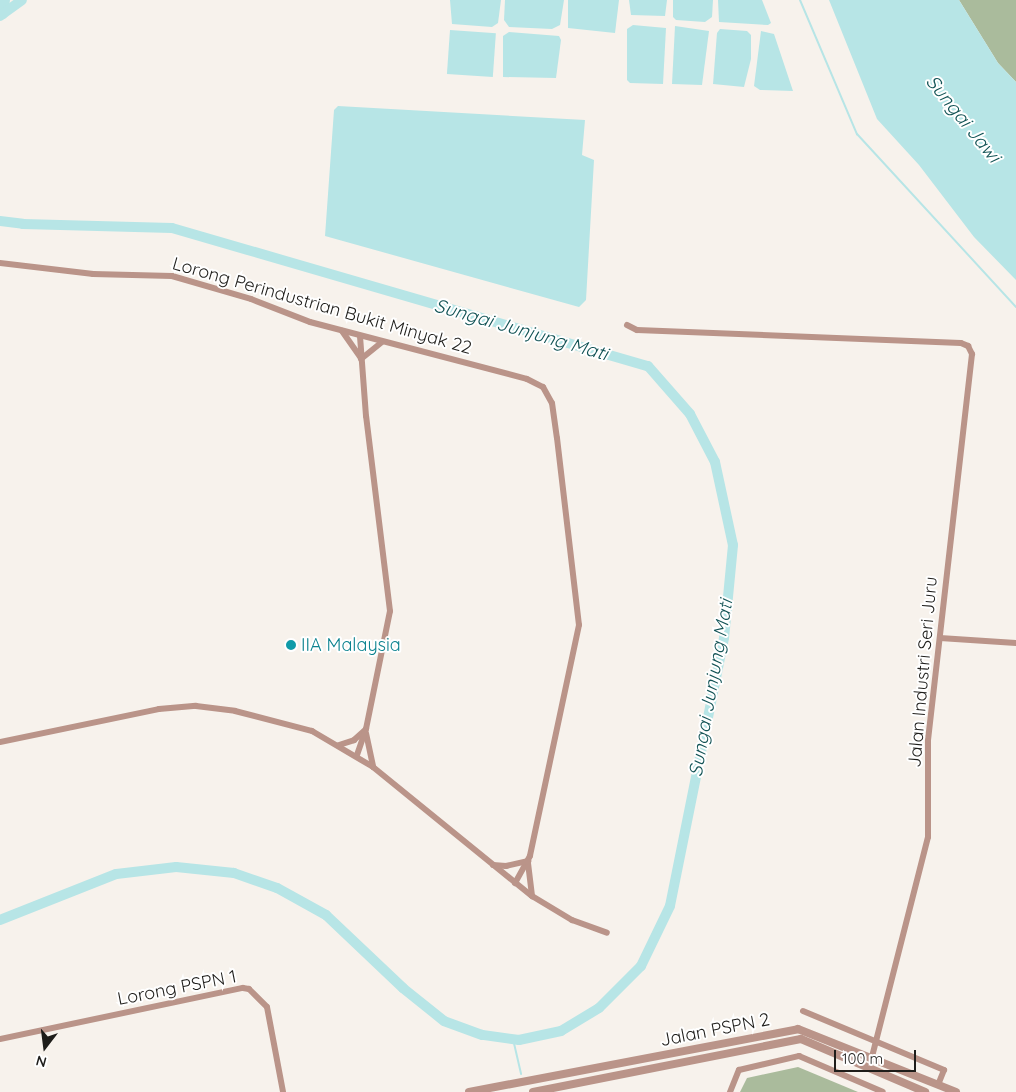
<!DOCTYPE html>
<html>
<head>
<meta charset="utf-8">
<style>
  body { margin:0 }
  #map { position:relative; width:1016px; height:1092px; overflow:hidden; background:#f7f2ec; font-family:Quicksand,sans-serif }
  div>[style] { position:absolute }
  .forest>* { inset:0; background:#aabb9c }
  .water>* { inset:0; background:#b7e5e6; transform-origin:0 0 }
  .stream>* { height:2px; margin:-1px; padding:0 1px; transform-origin:1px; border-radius:1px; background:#b7e5e6 }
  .river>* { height:10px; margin:-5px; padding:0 5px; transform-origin:5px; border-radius:5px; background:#b7e5e6 }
  .minor>* { height:6px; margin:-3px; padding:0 3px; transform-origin:3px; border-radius:3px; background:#ba9489 }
  .tertiary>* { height:8px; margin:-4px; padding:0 4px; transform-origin:4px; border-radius:4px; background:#ba9489 }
  .dots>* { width:14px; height:14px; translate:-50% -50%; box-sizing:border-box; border:2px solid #fff; border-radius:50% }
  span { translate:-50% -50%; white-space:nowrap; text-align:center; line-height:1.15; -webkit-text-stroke:4px #fff; paint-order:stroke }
  .street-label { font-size:18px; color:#1e1d1a }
  .culture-label { font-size:18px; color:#0d838f }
  .left { translate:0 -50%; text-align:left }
  .water-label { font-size:19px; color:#125355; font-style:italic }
  .north { position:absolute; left:20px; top:1022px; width:50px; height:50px; -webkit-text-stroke:4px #fff; paint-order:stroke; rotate:195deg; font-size:14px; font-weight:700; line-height:20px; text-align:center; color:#1e1d1a }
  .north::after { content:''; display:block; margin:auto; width:18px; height:22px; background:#1e1d1a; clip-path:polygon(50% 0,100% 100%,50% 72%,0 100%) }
  .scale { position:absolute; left:834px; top:1050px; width:82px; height:22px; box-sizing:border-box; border:2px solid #1e1d1a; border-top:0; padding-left:6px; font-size:15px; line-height:18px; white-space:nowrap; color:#1e1d1a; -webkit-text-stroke:4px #fff; paint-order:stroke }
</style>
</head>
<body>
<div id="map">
  <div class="forest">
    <i style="clip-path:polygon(959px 0,1016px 0,1016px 82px,998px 63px)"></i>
    <i style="clip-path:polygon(798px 1067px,858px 1092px,740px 1092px,747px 1078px)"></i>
  </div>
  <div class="water">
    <i style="clip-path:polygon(450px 0,501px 0,498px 23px,492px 27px,452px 24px)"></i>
    <i style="clip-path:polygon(505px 0,564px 0,560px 25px,552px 29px,509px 27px,504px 20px)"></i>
    <i style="clip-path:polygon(568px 0,619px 0,615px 33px,568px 28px)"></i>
    <i style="clip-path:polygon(629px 0,667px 0,665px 16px,631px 15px)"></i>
    <i style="clip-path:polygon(673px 0,713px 0,712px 17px,705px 22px,676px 20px,673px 17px)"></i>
    <i style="clip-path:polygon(718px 0,762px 0,771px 23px,768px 25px,719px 22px)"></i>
    <i style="clip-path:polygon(829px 0,959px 0,998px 63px,1016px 82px,1016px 280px,974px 237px,919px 165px,877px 119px)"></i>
    <i style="clip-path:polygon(633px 25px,666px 28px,663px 84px,630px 83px,627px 80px,627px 29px)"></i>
    <i style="clip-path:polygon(675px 26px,709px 31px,702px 85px,672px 84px)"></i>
    <i style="clip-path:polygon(720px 29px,747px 31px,751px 35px,751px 59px,744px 87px,713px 84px,717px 33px)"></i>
    <i style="left:450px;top:30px;width:46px;height:44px;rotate:4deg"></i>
    <i style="clip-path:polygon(761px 31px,774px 34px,793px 91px,760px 90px,754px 86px)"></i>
    <i style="clip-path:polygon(509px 32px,559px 36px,561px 40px,556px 78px,503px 77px,503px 36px)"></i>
    <i style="clip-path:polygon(338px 106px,585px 120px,582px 155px,594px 160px,586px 300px,579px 307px,325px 236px,334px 110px)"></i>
  </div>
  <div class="stream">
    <i style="left:800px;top:0;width:146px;rotate:67deg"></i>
    <i style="left:857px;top:134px;width:235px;rotate:47.4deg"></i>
    <i style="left:513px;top:1039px;width:36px;rotate:77deg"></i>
  </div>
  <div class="river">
    <i style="left:3px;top:14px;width:14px;rotate:-82deg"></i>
    <i style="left:0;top:16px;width:27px;rotate:-36deg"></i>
    <i style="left:0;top:221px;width:23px;rotate:7deg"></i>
    <i style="left:23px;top:224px;width:149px;rotate:1.5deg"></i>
    <i style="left:172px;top:228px;width:496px;rotate:16.2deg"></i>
    <i style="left:648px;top:366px;width:64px;rotate:48.8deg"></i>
    <i style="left:690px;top:414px;width:54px;rotate:62.5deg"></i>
    <i style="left:715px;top:462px;width:85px;rotate:77.8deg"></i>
    <i style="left:733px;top:545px;width:93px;rotate:95.5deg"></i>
    <i style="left:724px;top:638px;width:273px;rotate:101.4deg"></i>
    <i style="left:670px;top:906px;width:67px;rotate:115.8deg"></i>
    <i style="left:641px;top:966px;width:59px;rotate:135deg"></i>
    <i style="left:599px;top:1008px;width:44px;rotate:148.8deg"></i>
    <i style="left:561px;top:1031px;width:43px;rotate:167.9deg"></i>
    <i style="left:519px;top:1040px;width:37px;rotate:-172deg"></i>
    <i style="left:482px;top:1035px;width:40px;rotate:-159.8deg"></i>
    <i style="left:444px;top:1021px;width:53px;rotate:-141.2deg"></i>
    <i style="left:403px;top:988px;width:106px;rotate:-136.5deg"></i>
    <i style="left:326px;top:915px;width:56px;rotate:-151.1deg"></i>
    <i style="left:277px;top:888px;width:46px;rotate:-160.8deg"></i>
    <i style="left:234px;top:873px;width:58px;rotate:-174.1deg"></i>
    <i style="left:176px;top:867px;width:60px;rotate:173.3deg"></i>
    <i style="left:116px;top:874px;width:125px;rotate:158.4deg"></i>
  </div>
  <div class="minor">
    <i style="left:0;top:263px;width:94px;rotate:6.7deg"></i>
    <i style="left:93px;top:274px;width:79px;rotate:1.5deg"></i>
    <i style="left:172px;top:276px;width:82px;rotate:16.2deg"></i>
    <i style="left:251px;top:299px;width:63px;rotate:21.3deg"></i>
    <i style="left:310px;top:322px;width:224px;rotate:14.7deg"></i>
    <i style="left:527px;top:379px;width:18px;rotate:27deg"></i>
    <i style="left:543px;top:387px;width:18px;rotate:61deg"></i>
    <i style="left:552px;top:403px;width:35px;rotate:82deg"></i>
    <i style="left:557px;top:438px;width:188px;rotate:83.3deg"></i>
    <i style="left:579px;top:625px;width:236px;rotate:102deg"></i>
    <i style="left:530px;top:856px;width:31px;rotate:119deg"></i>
    <i style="left:627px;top:325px;width:11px;rotate:27deg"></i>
    <i style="left:637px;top:330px;width:324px;rotate:2.3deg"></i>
    <i style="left:961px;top:343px;width:8px;rotate:23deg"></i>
    <i style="left:968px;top:346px;width:9px;rotate:63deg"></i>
    <i style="left:972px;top:354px;width:389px;rotate:96.5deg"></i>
    <i style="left:928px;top:741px;width:96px;rotate:90deg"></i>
    <i style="left:928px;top:837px;width:227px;rotate:104.3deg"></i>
    <i style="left:342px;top:331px;width:33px;rotate:55deg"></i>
    <i style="left:361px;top:359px;width:27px;rotate:-39deg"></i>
    <i style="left:940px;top:638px;width:76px;rotate:3.8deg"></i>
    <i style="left:366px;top:733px;width:35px;rotate:78deg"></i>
    <i style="left:0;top:742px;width:162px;rotate:-11.7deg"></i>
    <i style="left:159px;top:709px;width:37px;rotate:-5deg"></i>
    <i style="left:196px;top:706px;width:39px;rotate:7deg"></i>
    <i style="left:235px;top:711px;width:80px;rotate:14.6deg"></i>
    <i style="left:312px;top:731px;width:71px;rotate:30.5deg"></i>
    <i style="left:373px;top:767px;width:205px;rotate:39.1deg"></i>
    <i style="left:532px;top:896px;width:47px;rotate:31deg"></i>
    <i style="left:572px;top:920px;width:37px;rotate:20deg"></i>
    <i style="left:339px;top:745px;width:16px;rotate:-18deg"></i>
    <i style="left:354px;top:740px;width:15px;rotate:-42deg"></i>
    <i style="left:357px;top:755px;width:28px;rotate:-71deg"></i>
    <i style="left:366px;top:729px;width:120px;rotate:-78.5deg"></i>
    <i style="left:390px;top:611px;width:196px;rotate:-97deg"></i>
    <i style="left:366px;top:416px;width:80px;rotate:-94.3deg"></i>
    <i style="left:528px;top:863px;width:33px;rotate:83deg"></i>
    <i style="left:493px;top:865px;width:13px;rotate:4deg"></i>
    <i style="left:506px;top:866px;width:23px;rotate:-13deg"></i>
    <i style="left:803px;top:1011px;width:153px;rotate:22.7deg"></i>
    <i style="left:944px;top:1070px;width:16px;rotate:112deg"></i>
    <i style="left:0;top:1039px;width:248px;rotate:-11.9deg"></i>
    <i style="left:243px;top:988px;width:6px;rotate:9deg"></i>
    <i style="left:249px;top:989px;width:25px;rotate:45deg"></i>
    <i style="left:267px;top:1007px;width:86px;rotate:79.3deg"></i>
    <i style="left:730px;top:1092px;width:24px;rotate:-68deg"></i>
    <i style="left:739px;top:1070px;width:62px;rotate:-13.1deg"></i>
    <i style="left:799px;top:1056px;width:91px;rotate:23.2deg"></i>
  </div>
  <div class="tertiary">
    <i style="left:469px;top:1092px;width:335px;rotate:-10.8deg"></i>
    <i style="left:798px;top:1029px;width:170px;rotate:21.7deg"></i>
    <i style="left:533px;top:1092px;width:273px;rotate:-11.2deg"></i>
    <i style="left:801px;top:1039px;width:135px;rotate:23.1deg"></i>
  </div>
  <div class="dots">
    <i style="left:291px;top:645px;background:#0f9aa8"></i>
  </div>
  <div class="street-label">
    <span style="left:322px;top:306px;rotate:16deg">Lorong Perindustrian Bukit Minyak 22</span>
    <span style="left:923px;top:672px;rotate:-85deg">Jalan Industri Seri Juru</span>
    <span style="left:177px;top:988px;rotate:-11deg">Lorong PSPN 1</span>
    <span style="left:715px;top:1030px;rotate:-11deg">Jalan PSPN 2</span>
  </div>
  <div class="culture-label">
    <span class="left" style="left:301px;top:645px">IIA Malaysia</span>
  </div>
  <div class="water-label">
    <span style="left:963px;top:119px;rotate:51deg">Sungai Jawi</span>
    <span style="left:521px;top:330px;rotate:16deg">Sungai Junjung Mati</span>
    <span style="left:711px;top:688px;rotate:-80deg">Sungai Junjung Mati</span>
  </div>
  <div class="north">N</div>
  <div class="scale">100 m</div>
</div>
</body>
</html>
